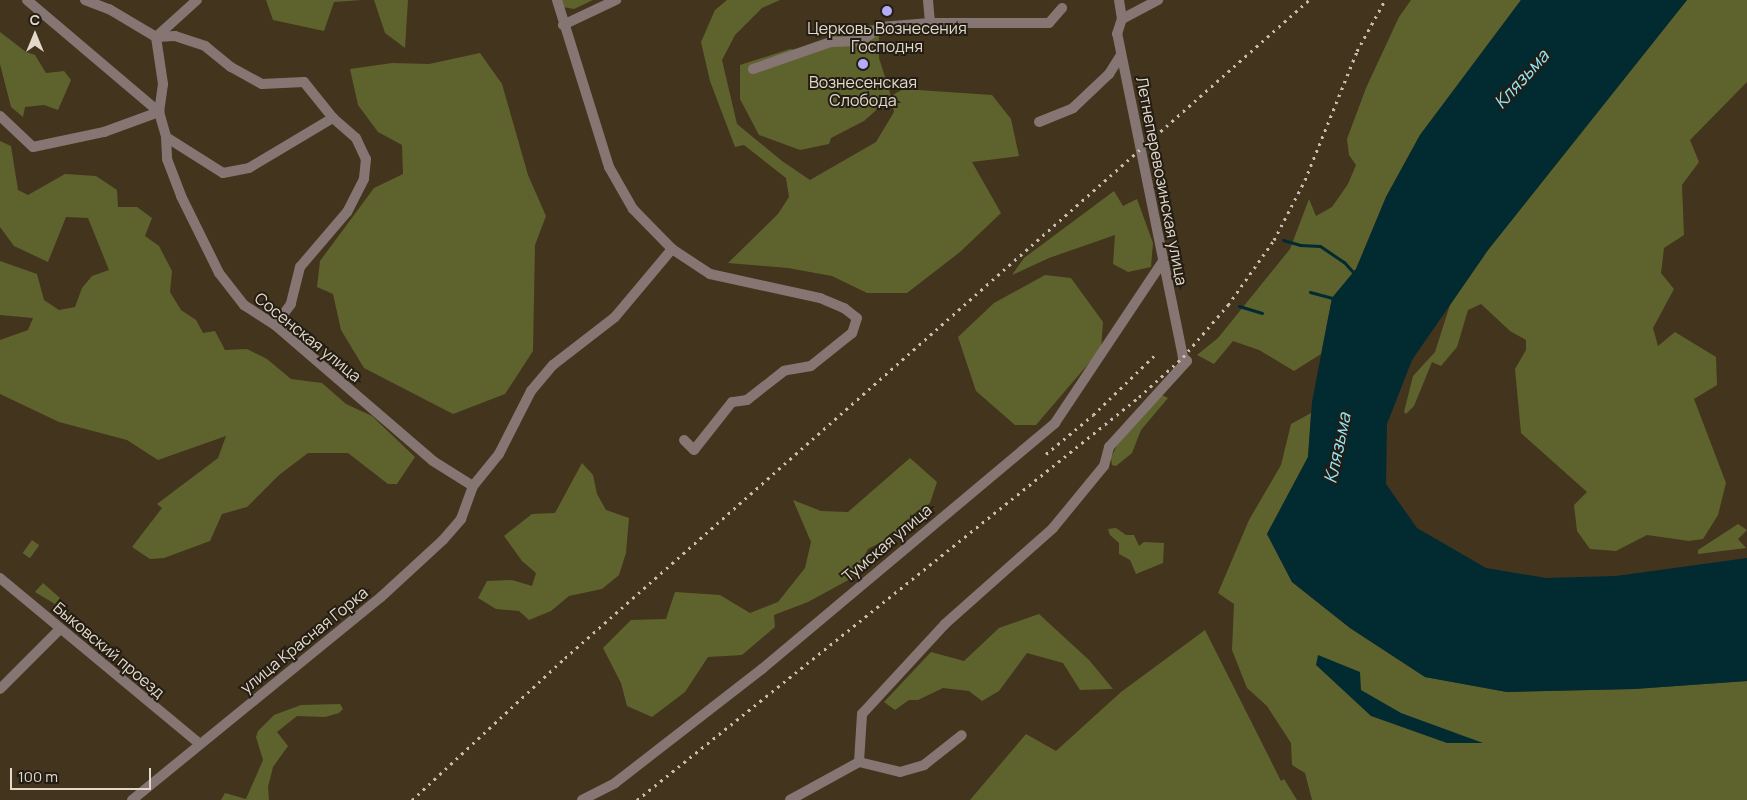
<!DOCTYPE html>
<html>
<head>
<meta charset="utf-8">
<style>
  body { margin:0 }
  #map { position:relative; width:1747px; height:800px; overflow:hidden; background:#43341d; font-family:Manrope,sans-serif }
  div>[style] { position:absolute }
  .green>* { inset:0; background:#5e632d; transform-origin:0 0 }
  .water>* { inset:0; background:#022a31 }
  .stream>* { height:3px; margin:-1.5px; padding:0 1.5px; transform-origin:1.5px; border-radius:1.5px; background:#022a31 }
  .minor>* { height:10px; margin:-5px; padding:0 5px; transform-origin:5px; border-radius:5px; background:#857674 }
  .rail>* { height:3px; margin-top:-1.5px; transform-origin:0; background:repeating-linear-gradient(90deg,#c8beaf 0 2.5px,transparent 0 7.5px) }
  .dots>* { width:14px; height:14px; translate:-50% -50%; box-sizing:border-box; border:2px solid #241d13; border-radius:50% }
  span { translate:-50% -50%; white-space:nowrap; text-align:center; line-height:1.15; -webkit-text-stroke:4px #241d13; paint-order:stroke }
  .poi-label { font-size:16px; color:#e3dacc }
  .street-label { font-size:16px; color:#e3dacc }
  .water-label { font-size:18px; color:#95e8fa; font-style:italic }
  .north { position:absolute; left:10px; top:10px; width:50px; height:50px; -webkit-text-stroke:4px #241d13; paint-order:stroke; rotate:0deg; font-size:14px; font-weight:700; line-height:20px; text-align:center; color:#e3dacc }
  .north::after { content:''; display:block; margin:auto; width:18px; height:22px; background:#e3dacc; clip-path:polygon(50% 0,100% 100%,50% 72%,0 100%) }
  .scale { position:absolute; left:10px; top:768px; width:141px; height:22px; box-sizing:border-box; border:2px solid #e3dacc; border-top:0; padding-left:6px; font-size:15px; line-height:18px; white-space:nowrap; color:#e3dacc; -webkit-text-stroke:4px #241d13; paint-order:stroke }
</style>
</head>
<body>
<div id="map">
  <div class="green">
    <i style="clip-path:polygon(266px 0,362px 0,334px 2px,324px 31px,273px 20px)"></i>
    <i style="clip-path:polygon(374px 0,408px 0,405px 48px,385px 33px)"></i>
    <i style="clip-path:polygon(560px 0,593px 0,574px 9px,563px 7px)"></i>
    <i style="clip-path:polygon(727px 0,780px 0,762px 8px,735px 35px,722px 60px,737px 124px,782px 161px,810px 180px,876px 142px,894px 112px,891px 97px,864px 121px,831px 138px,829px 144px,800px 150px,759px 135px,740px 99px,740px 65px,790px 49px,802px 51px,847px 29px,879px 24px,879px 58px,891px 96px,903px 89px,992px 95px,1011px 119px,1019px 156px,972px 162px,1001px 213px,960px 252px,907px 293px,867px 293px,832px 276px,788px 268px,728px 263px,778px 214px,789px 197px,786px 178px,744px 145px,735px 147px,710px 81px,701px 42px,715px 10px)"></i>
    <i style="clip-path:polygon(1411px 0,1521px 0,1420px 135px,1386px 197px,1356px 269px,1332px 298px,1321px 354px,1294px 371px,1259px 350px,1233px 341px,1214px 364px,1197px 355px,1218px 338px,1290px 249px,1309px 199px,1316px 216px,1332px 207px,1348px 184px,1356px 165px,1349px 155px,1347px 139px,1366px 88px,1399px 17px)"></i>
    <i style="clip-path:polygon(1687px 0,1747px 0,1747px 82px,1690px 140px,1699px 162px,1682px 185px,1684px 235px,1664px 248px,1661px 273px,1674px 289px,1653px 328px,1658px 346px,1675px 332px,1716px 357px,1717px 385px,1694px 399px,1726px 483px,1718px 515px,1703px 539px,1689px 541px,1647px 535px,1616px 551px,1590px 549px,1577px 531px,1574px 505px,1587px 492px,1521px 433px,1515px 369px,1526px 350px,1526px 340px,1510px 331px,1481px 304px,1468px 310px,1457px 347px,1441px 366px,1432px 362px,1414px 406px,1406px 414px,1404px 412px,1413px 376px,1435px 352px,1450px 305px,1488px 250px)"></i>
    <i style="clip-path:polygon(0 32px,26px 52px,35px 55px,46px 73px,64px 71px,71px 80px,58px 110px,44px 105px,25px 107px,23px 117px,11px 107px,0 64px)"></i>
    <i style="clip-path:polygon(480px 53px,502px 84px,528px 175px,546px 216px,535px 245px,533px 351px,505px 394px,453px 414px,364px 368px,341px 330px,333px 294px,317px 287px,320px 261px,374px 188px,403px 174px,402px 145px,378px 132px,358px 105px,350px 69px,392px 63px,429px 64px)"></i>
    <i style="clip-path:polygon(0 141px,11px 146px,18px 190px,28px 195px,65px 174px,96px 176px,117px 190px,118px 207px,137px 207px,152px 218px,145px 236px,159px 246px,172px 271px,170px 292px,181px 310px,196px 320px,203px 333px,215px 331px,225px 350px,247px 349px,267px 359px,291px 379px,322px 383px,346px 404px,372px 416px,415px 457px,397px 484px,388px 484px,348px 453px,308px 453px,279px 475px,247px 507px,222px 514px,210px 541px,164px 558px,150px 559px,132px 547px,162px 508px,157px 504px,218px 458px,226px 436px,158px 460px,127px 440px,59px 422px,0 394px,0 340px,28px 330px,33px 318px,0 315px,0 261px,37px 274px,44px 300px,59px 310px,75px 307px,82px 288px,92px 276px,109px 270px,88px 218px,66px 217px,48px 262px,14px 246px,0 227px)"></i>
    <i style="clip-path:polygon(1114px 191px,1123px 206px,1137px 199px,1153px 243px,1151px 267px,1128px 272px,1113px 264px,1115px 235px,1049px 258px,1012px 275px,1024px 258px)"></i>
    <i style="clip-path:polygon(1045px 275px,1071px 278px,1103px 322px,1101px 349px,1036px 425px,1015px 425px,976px 391px,958px 337px,994px 303px)"></i>
    <i style="clip-path:polygon(1160px 394px,1168px 398px,1141px 430px,1132px 453px,1116px 466px,1112px 465px,1111px 458px,1117px 445px)"></i>
    <i style="clip-path:polygon(1311px 413px,1308px 457px,1267px 534px,1292px 582px,1350px 628px,1425px 677px,1507px 692px,1634px 689px,1747px 681px,1747px 800px,1312px 800px,1305px 773px,1292px 765px,1291px 743px,1267px 706px,1247px 688px,1232px 650px,1234px 604px,1218px 593px,1249px 520px,1281px 465px,1291px 424px)"></i>
    <i style="clip-path:polygon(910px 458px,937px 482px,930px 503px,896px 534px,868px 549px,852px 578px,808px 602px,774px 615px,775px 627px,742px 655px,708px 657px,685px 692px,652px 717px,627px 706px,621px 683px,603px 648px,631px 620px,666px 619px,675px 592px,720px 595px,750px 613px,778px 602px,805px 568px,811px 542px,793px 500px,821px 511px,848px 512px)"></i>
    <i style="clip-path:polygon(582px 463px,593px 475px,597px 494px,606px 510px,629px 518px,626px 553px,619px 575px,602px 589px,569px 596px,551px 611px,529px 620px,519px 611px,496px 609px,478px 598px,487px 581px,512px 580px,532px 586px,536px 573px,522px 561px,504px 536px,532px 514px,555px 513px)"></i>
    <i style="clip-path:polygon(1738px 524px,1747px 530px,1738px 539px,1746px 548px,1698px 554px,1698px 550px)"></i>
    <i style="clip-path:polygon(1116px 528px,1126px 535px,1134px 535px,1139px 546px,1144px 542px,1164px 543px,1163px 563px,1136px 574px,1130px 560px,1119px 554px,1119px 543px,1110px 535px,1108px 529px)"></i>
    <i style="left:32px;top:540px;width:9px;height:16px;rotate:36deg"></i>
    <i style="clip-path:polygon(43px 583px,60px 598px,55px 604px,35px 592px)"></i>
    <i style="clip-path:polygon(1039px 614px,1089px 660px,1113px 689px,1080px 690px,1063px 663px,1027px 653px,999px 691px,982px 701px,969px 691px,943px 688px,918px 700px,909px 700px,895px 710px,884px 702px,931px 652px,964px 661px,999px 628px)"></i>
    <i style="clip-path:polygon(1205px 630px,1281px 781px,1284px 779px,1297px 800px,970px 800px,1026px 734px,1056px 751px,1121px 692px)"></i>
    <i style="clip-path:polygon(340px 704px,343px 709px,339px 713px,325px 717px,297px 716px,277px 732px,288px 746px,273px 767px,268px 787px,269px 800px,221px 800px,225px 793px,246px 799px,263px 760px,256px 737px,258px 731px,274px 715px,301px 705px)"></i>
  </div>
  <div class="water">
    <i style="clip-path:polygon(1521px 0,1687px 0,1488px 250px,1412px 360px,1387px 424px,1386px 484px,1417px 528px,1486px 568px,1546px 578px,1616px 576px,1747px 558px,1747px 681px,1634px 689px,1507px 692px,1425px 677px,1350px 628px,1292px 582px,1267px 534px,1308px 457px,1312px 402px,1332px 298px,1356px 269px,1386px 197px,1420px 135px)"></i>
    <i style="clip-path:polygon(1318px 655px,1360px 672px,1361px 690px,1401px 713px,1483px 743px,1447px 743px,1371px 716px,1316px 665px)"></i>
  </div>
  <div class="stream">
    <i style="left:1283px;top:240px;width:18px;rotate:16deg"></i>
    <i style="left:1300px;top:245px;width:20px;rotate:3deg"></i>
    <i style="left:1320px;top:246px;width:29px;rotate:34deg"></i>
    <i style="left:1344px;top:262px;width:13px;rotate:48deg"></i>
    <i style="left:1353px;top:272px;width:4px;rotate:-14deg"></i>
    <i style="left:1310px;top:292px;width:27px;rotate:15deg"></i>
    <i style="left:1239px;top:306px;width:24px;rotate:17deg"></i>
  </div>
  <div class="minor">
    <i style="left:85px;top:0;width:26px;rotate:21deg"></i>
    <i style="left:109px;top:9px;width:55px;rotate:30.8deg"></i>
    <i style="left:557px;top:0;width:175px;rotate:72.7deg"></i>
    <i style="left:609px;top:167px;width:48px;rotate:60.3deg"></i>
    <i style="left:633px;top:209px;width:56px;rotate:45.7deg"></i>
    <i style="left:672px;top:249px;width:45px;rotate:33.3deg"></i>
    <i style="left:710px;top:274px;width:113px;rotate:12.3deg"></i>
    <i style="left:820px;top:298px;width:26px;rotate:23deg"></i>
    <i style="left:844px;top:308px;width:16px;rotate:38deg"></i>
    <i style="left:857px;top:318px;width:16px;rotate:108deg"></i>
    <i style="left:852px;top:333px;width:53px;rotate:141.2deg"></i>
    <i style="left:811px;top:366px;width:27px;rotate:170deg"></i>
    <i style="left:784px;top:371px;width:47px;rotate:141.9deg"></i>
    <i style="left:747px;top:400px;width:15px;rotate:172deg"></i>
    <i style="left:732px;top:402px;width:61px;rotate:128.4deg"></i>
    <i style="left:694px;top:450px;width:14px;rotate:-135deg"></i>
    <i style="left:928px;top:0;width:23px;rotate:85deg"></i>
    <i style="left:1122px;top:19px;width:41px;rotate:-27.8deg"></i>
    <i style="left:563px;top:25px;width:59px;rotate:-25.3deg"></i>
    <i style="left:156px;top:37px;width:48px;rotate:81.5deg"></i>
    <i style="left:163px;top:84px;width:28px;rotate:98deg"></i>
    <i style="left:159px;top:112px;width:26px;rotate:74deg"></i>
    <i style="left:166px;top:137px;width:22px;rotate:87deg"></i>
    <i style="left:167px;top:159px;width:40px;rotate:69deg"></i>
    <i style="left:181px;top:196px;width:86px;rotate:63.7deg"></i>
    <i style="left:219px;top:273px;width:41px;rotate:52deg"></i>
    <i style="left:244px;top:305px;width:37px;rotate:33deg"></i>
    <i style="left:275px;top:325px;width:208px;rotate:40.7deg"></i>
    <i style="left:433px;top:461px;width:47px;rotate:32deg"></i>
    <i style="left:156px;top:37px;width:19px;rotate:-3deg"></i>
    <i style="left:175px;top:36px;width:32px;rotate:18deg"></i>
    <i style="left:205px;top:46px;width:33px;rotate:39deg"></i>
    <i style="left:231px;top:67px;width:35px;rotate:29deg"></i>
    <i style="left:262px;top:84px;width:42px;rotate:-2.7deg"></i>
    <i style="left:304px;top:82px;width:46px;rotate:51.1deg"></i>
    <i style="left:333px;top:118px;width:30px;rotate:41deg"></i>
    <i style="left:356px;top:138px;width:23px;rotate:65deg"></i>
    <i style="left:366px;top:159px;width:20px;rotate:96deg"></i>
    <i style="left:364px;top:179px;width:37px;rotate:117deg"></i>
    <i style="left:347px;top:212px;width:72px;rotate:130.5deg"></i>
    <i style="left:300px;top:267px;width:38px;rotate:104deg"></i>
    <i style="left:291px;top:304px;width:26px;rotate:127deg"></i>
    <i style="left:156px;top:37px;width:55px;rotate:-42.1deg"></i>
    <i style="left:753px;top:69px;width:83px;rotate:-19.1deg"></i>
    <i style="left:831px;top:42px;width:30px;rotate:-2deg"></i>
    <i style="left:861px;top:41px;width:24px;rotate:-36deg"></i>
    <i style="left:880px;top:27px;width:50px;rotate:-4.6deg"></i>
    <i style="left:930px;top:23px;width:119px"></i>
    <i style="left:1049px;top:23px;width:20px;rotate:-49deg"></i>
    <i style="left:0;top:116px;width:45px;rotate:43.2deg"></i>
    <i style="left:33px;top:147px;width:73px;rotate:-11.9deg"></i>
    <i style="left:104px;top:132px;width:59px;rotate:-20deg"></i>
    <i style="left:159px;top:112px;width:173px;rotate:-139.7deg"></i>
    <i style="left:1039px;top:122px;width:37px;rotate:-22deg"></i>
    <i style="left:1073px;top:108px;width:50px;rotate:-43.4deg"></i>
    <i style="left:1109px;top:74px;width:22px;rotate:-58deg"></i>
    <i style="left:166px;top:137px;width:67px;rotate:32.3deg"></i>
    <i style="left:223px;top:173px;width:26px;rotate:-11deg"></i>
    <i style="left:249px;top:168px;width:98px;rotate:-30.8deg"></i>
    <i style="left:0;top:578px;width:260px;rotate:39.7deg"></i>
    <i style="left:0;top:689px;width:85px;rotate:-45deg"></i>
    <i style="left:859px;top:762px;width:42px;rotate:13.7deg"></i>
    <i style="left:900px;top:772px;width:25px;rotate:-16deg"></i>
    <i style="left:924px;top:765px;width:48px;rotate:-38.3deg"></i>
    <i style="left:132px;top:800px;width:321px;rotate:-39.2deg"></i>
    <i style="left:381px;top:597px;width:84px;rotate:-42.6deg"></i>
    <i style="left:443px;top:540px;width:28px;rotate:-49deg"></i>
    <i style="left:461px;top:519px;width:35px;rotate:-70deg"></i>
    <i style="left:473px;top:486px;width:41px;rotate:-50.9deg"></i>
    <i style="left:499px;top:454px;width:71px;rotate:-63.1deg"></i>
    <i style="left:531px;top:391px;width:34px;rotate:-50deg"></i>
    <i style="left:553px;top:365px;width:78px;rotate:-37.7deg"></i>
    <i style="left:615px;top:317px;width:89px;rotate:-50deg"></i>
    <i style="left:582px;top:800px;width:37px;rotate:-27deg"></i>
    <i style="left:615px;top:783px;width:186px;rotate:-37.8deg"></i>
    <i style="left:762px;top:669px;width:383px;rotate:-40deg"></i>
    <i style="left:1055px;top:423px;width:195px;rotate:-56.3deg"></i>
    <i style="left:790px;top:800px;width:79px;rotate:-28.8deg"></i>
    <i style="left:859px;top:762px;width:48px;rotate:-86.4deg"></i>
    <i style="left:862px;top:714px;width:122px;rotate:-47.3deg"></i>
    <i style="left:945px;top:624px;width:144px;rotate:-41.6deg"></i>
    <i style="left:1053px;top:528px;width:80px;rotate:-50.6deg"></i>
    <i style="left:1104px;top:466px;width:20px;rotate:-75deg"></i>
    <i style="left:1109px;top:447px;width:116px;rotate:-47.8deg"></i>
    <i style="left:1187px;top:361px;width:6px;rotate:-135deg"></i>
    <i style="left:1183px;top:357px;width:330px;rotate:-101.5deg"></i>
    <i style="left:1117px;top:34px;width:16px;rotate:-72deg"></i>
    <i style="left:1122px;top:19px;width:19px;rotate:-99deg"></i>
  </div>
  <div class="rail">
    <i style="left:1046px;top:454px;width:61px;rotate:-39.7deg"></i>
    <i style="left:1093px;top:415px;width:88px;rotate:-44.1deg"></i>
    <i style="left:412px;top:800px;width:209px;rotate:-42.9deg"></i>
    <i style="left:565px;top:658px;width:993px;rotate:-41.49deg"></i>
    <i style="left:637px;top:800px;width:644px;rotate:-38.76deg"></i>
    <i style="left:1139px;top:397px;width:59px;rotate:-42.3deg"></i>
    <i style="left:1183px;top:357px;width:69px;rotate:-49.1deg"></i>
    <i style="left:1228px;top:305px;width:80px;rotate:-54.7deg"></i>
    <i style="left:1274px;top:240px;width:68px;rotate:-62.7deg"></i>
    <i style="left:1305px;top:180px;width:139px;rotate:-68deg"></i>
    <i style="left:1357px;top:51px;width:58px;rotate:-61.2deg"></i>
  </div>
  <div class="dots">
    <i style="left:887px;top:11px;background:#b4acf9"></i>
    <i style="left:863px;top:64px;background:#b4acf9"></i>
  </div>
  <div class="poi-label">
    <span style="left:887px;top:37px">Церковь Вознесения<br>Господня</span>
    <span style="left:863px;top:91px">Вознесенская<br>Слобода</span>
  </div>
  <div class="street-label">
    <span style="left:1162px;top:181px;rotate:79deg">Летнеперевозинская улица</span>
    <span style="left:308px;top:337px;rotate:39deg">Сосенская улица</span>
    <span style="left:887px;top:543px;rotate:-40deg">Тумская улица</span>
    <span style="left:304px;top:640px;rotate:-39deg">улица Красная Горка</span>
    <span style="left:109px;top:650px;rotate:40deg">Быковский проезд</span>
  </div>
  <div class="water-label">
    <span style="left:1521px;top:79px;rotate:-48deg">Клязьма</span>
    <span style="left:1337px;top:448px;rotate:-78deg">Клязьма</span>
  </div>
  <div class="north">С</div>
  <div class="scale">100 m</div>
</div>
</body>
</html>
